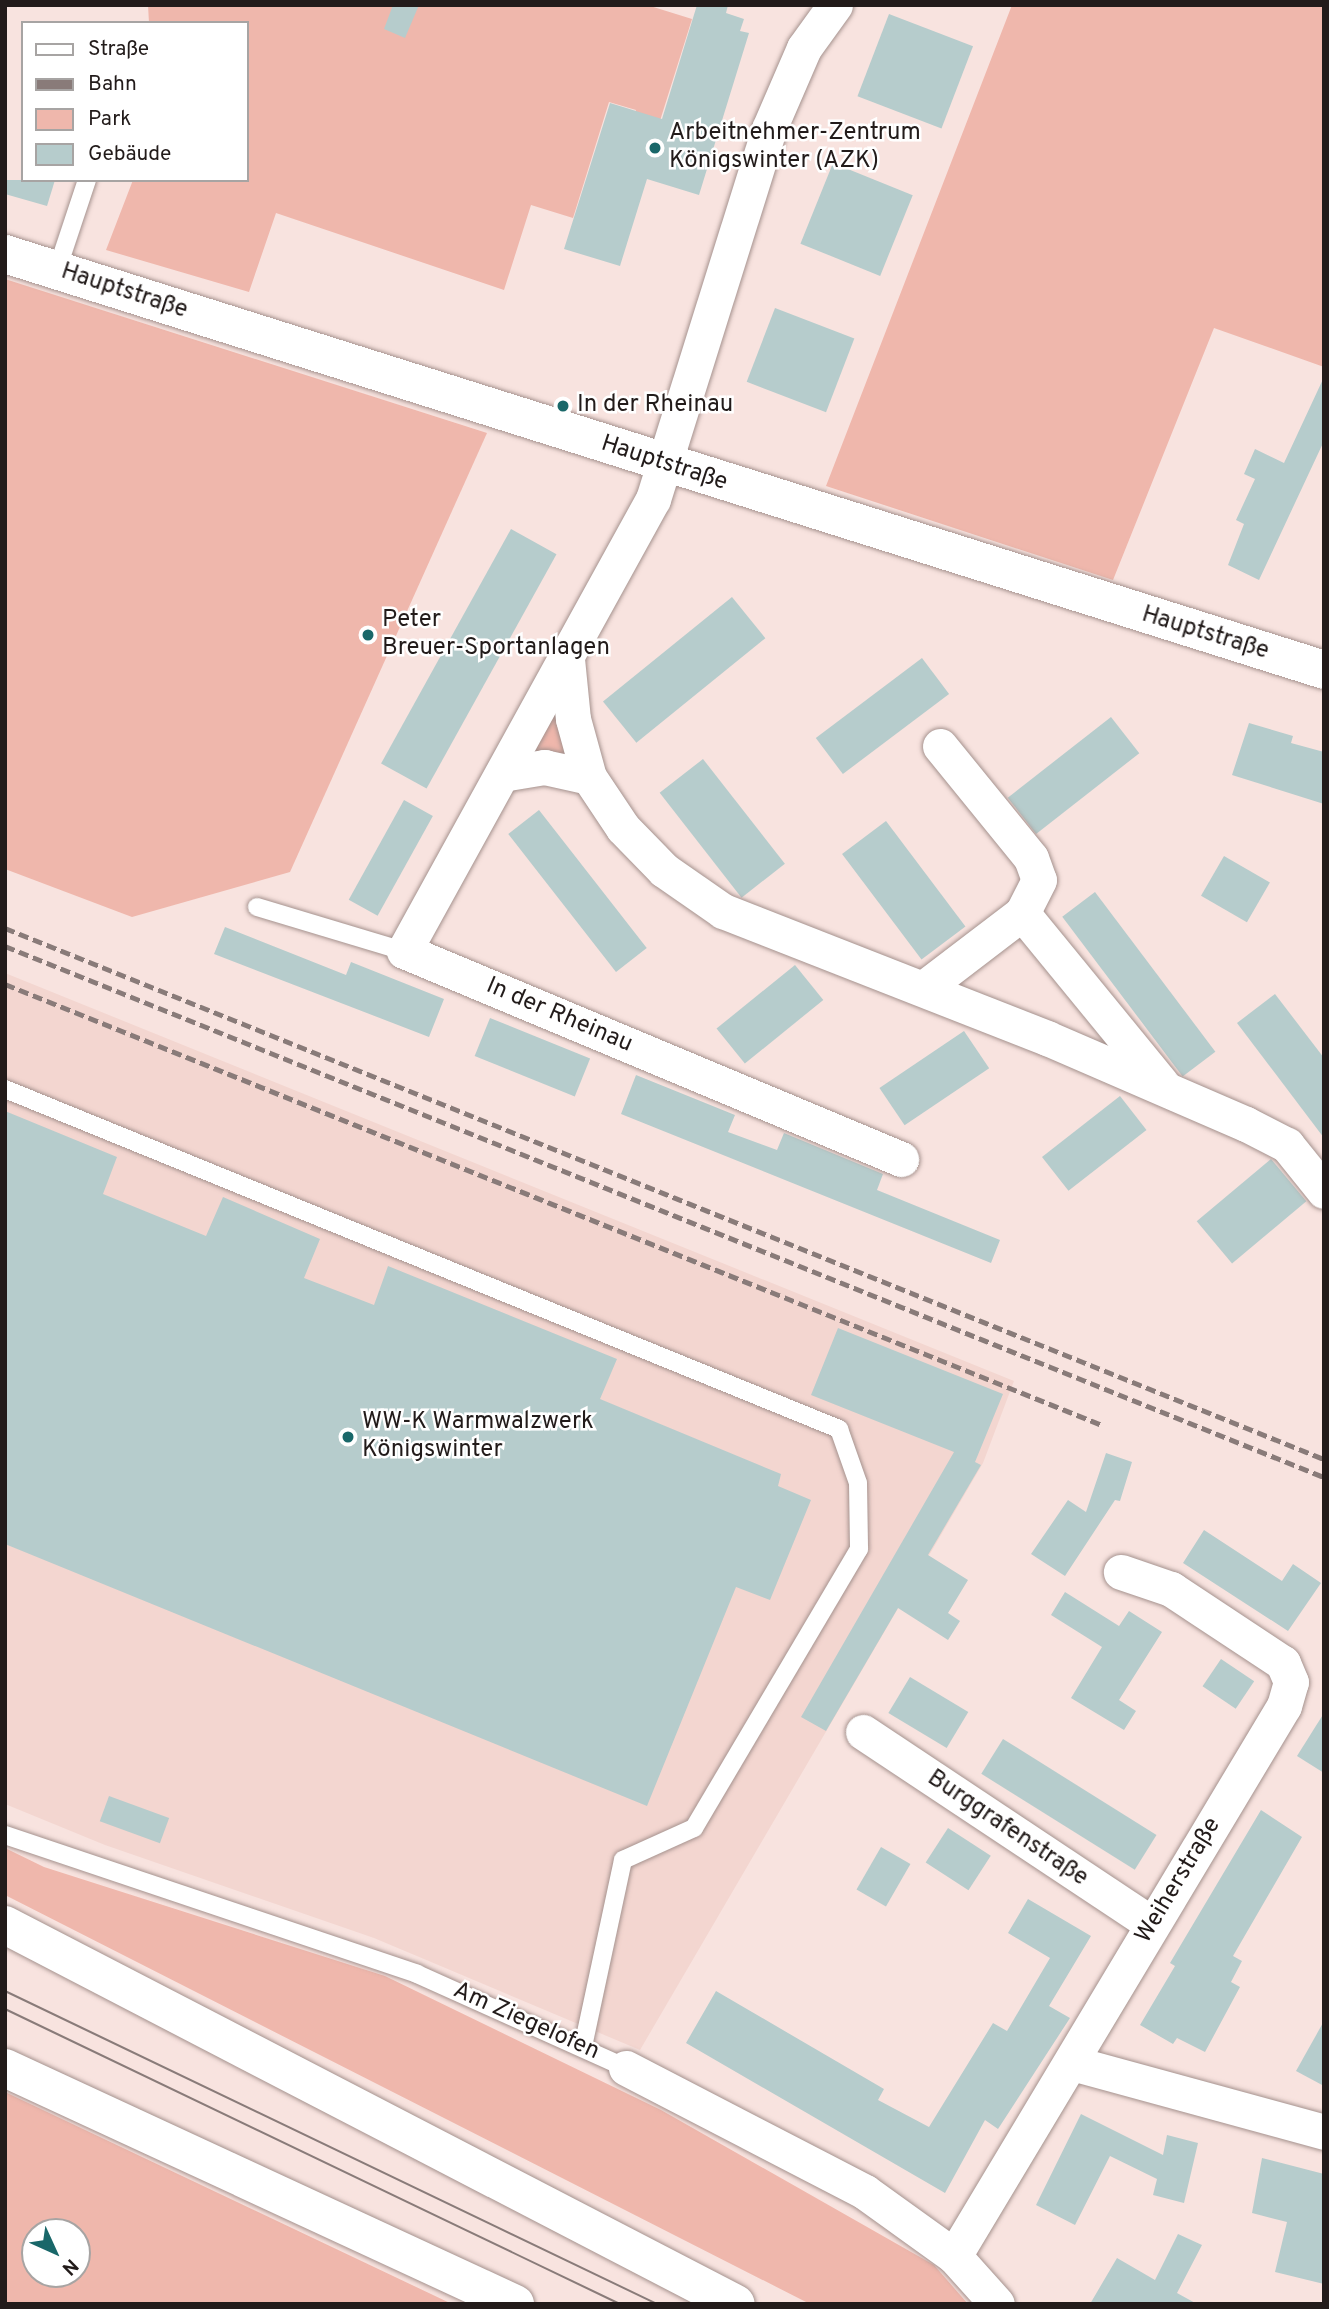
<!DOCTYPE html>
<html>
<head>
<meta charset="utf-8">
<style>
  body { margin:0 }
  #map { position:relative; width:1329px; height:2309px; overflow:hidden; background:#f8e3df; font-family:Overpass,sans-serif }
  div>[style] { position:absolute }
  .built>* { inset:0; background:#f3d6d0 }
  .green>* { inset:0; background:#efb7ac }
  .building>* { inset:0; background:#b6cccc; transform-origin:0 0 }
  .roads { filter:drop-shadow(0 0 2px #a5928e) drop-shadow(0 0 2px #a5928e) }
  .service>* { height:18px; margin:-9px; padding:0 9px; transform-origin:9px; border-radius:9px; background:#fff }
  .minor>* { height:35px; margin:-17.5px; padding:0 17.5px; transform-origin:17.5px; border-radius:17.5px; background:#fff }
  .secondary>* { height:38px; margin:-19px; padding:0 19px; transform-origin:19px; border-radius:19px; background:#fff }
  .trunk>* { height:38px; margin:-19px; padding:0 19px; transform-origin:19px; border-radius:19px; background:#fff }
  .tram>* { height:2px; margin:-1px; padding:0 1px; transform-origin:1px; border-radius:1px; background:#897b79 }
  .rail>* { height:5px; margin-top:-2.5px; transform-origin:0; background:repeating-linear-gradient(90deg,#897b79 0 10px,transparent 0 15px) }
  .dots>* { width:19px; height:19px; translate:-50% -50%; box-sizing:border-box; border:4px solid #fff; border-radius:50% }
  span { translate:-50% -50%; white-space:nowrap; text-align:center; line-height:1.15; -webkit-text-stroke:5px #fff; paint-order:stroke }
  .poi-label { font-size:24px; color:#221b1a }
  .left { translate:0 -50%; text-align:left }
  .street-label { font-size:24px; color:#221b1a }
  .frame { position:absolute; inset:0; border:7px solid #221b1a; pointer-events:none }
  .legend { position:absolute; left:21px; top:21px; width:228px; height:161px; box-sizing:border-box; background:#fff; border:2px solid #a7a4a3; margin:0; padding:9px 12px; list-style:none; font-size:21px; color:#221b1a }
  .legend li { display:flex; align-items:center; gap:14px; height:35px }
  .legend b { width:35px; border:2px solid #a7a4a3 }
  .north { position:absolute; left:21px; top:2218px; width:70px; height:70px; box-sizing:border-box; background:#fff; border:2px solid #a7a4a3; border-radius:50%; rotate:135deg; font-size:19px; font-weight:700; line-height:28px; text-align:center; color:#221b1a }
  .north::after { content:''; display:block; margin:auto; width:24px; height:32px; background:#196769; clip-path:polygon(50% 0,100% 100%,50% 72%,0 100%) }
</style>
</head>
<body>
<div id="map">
  <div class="built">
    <i style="clip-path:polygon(5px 973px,1014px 1381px,983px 1463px,640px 2050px,374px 1938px,105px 1845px,5px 1804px)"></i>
  </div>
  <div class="green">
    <i style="clip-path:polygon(148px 5px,647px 5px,692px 19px,658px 127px,633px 120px,636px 110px,609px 102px,573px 218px,531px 205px,504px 290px,276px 213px,249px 292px,106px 250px,133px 180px,247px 180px,247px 23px,149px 23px)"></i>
    <i style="clip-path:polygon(1012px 5px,1324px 5px,1324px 367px,1214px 328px,1113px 580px,826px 486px)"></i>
    <i style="clip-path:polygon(5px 279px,487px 433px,290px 872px,132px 917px,5px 869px)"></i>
    <i style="clip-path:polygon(557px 695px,573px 758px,519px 758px)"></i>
    <i style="clip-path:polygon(5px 1848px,44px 1867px,385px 1976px,661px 2110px,934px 2265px,968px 2304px,810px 2304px,5px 1895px)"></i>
    <i style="clip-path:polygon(evenodd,5px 2092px,452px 2304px,5px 2304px,5px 2092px,35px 2232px,77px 2232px,77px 2274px,35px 2274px,35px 2232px)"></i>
  </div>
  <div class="building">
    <i style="clip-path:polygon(393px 5px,419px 5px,405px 38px,384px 29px)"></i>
    <i style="clip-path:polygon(697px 5px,728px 5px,726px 13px,744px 19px,740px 31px,749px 33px,699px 195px,647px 179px,620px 266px,564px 249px,610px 103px,662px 119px)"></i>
    <i style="left:889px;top:14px;width:90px;height:88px;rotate:21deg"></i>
    <i style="left:833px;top:163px;width:86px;height:87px;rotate:22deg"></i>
    <i style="clip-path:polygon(5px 180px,55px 180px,47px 206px,5px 194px)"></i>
    <i style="left:775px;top:308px;width:85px;height:79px;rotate:21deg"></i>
    <i style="clip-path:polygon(1324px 377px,1324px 441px,1259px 580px,1228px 565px,1244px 524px,1236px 520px,1255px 479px,1244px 474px,1255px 449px,1284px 463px)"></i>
    <i style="left:511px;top:529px;width:52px;height:268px;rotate:29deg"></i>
    <i style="left:732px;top:597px;width:53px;height:166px;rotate:51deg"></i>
    <i style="left:922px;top:658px;width:45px;height:133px;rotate:53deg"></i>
    <i style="left:1111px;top:717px;width:46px;height:131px;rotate:52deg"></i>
    <i style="clip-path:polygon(1249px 723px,1293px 736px,1291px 743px,1324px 752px,1324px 804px,1232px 775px)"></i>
    <i style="left:703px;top:759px;width:133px;height:55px;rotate:52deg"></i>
    <i style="left:404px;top:800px;width:33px;height:114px;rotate:29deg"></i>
    <i style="left:539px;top:810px;width:175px;height:39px;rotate:52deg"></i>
    <i style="left:886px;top:821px;width:132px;height:55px;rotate:53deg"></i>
    <i style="left:1224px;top:856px;width:53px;height:46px;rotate:30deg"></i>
    <i style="left:1095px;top:892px;width:200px;height:41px;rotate:53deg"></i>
    <i style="clip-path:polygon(225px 927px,346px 975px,351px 962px,444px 999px,429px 1037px,214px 954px)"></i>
    <i style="left:795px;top:965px;width:45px;height:101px;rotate:51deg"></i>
    <i style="clip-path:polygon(1275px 994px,1324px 1058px,1324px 1138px,1237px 1023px)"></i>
    <i style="left:490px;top:1018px;width:108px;height:41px;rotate:22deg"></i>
    <i style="left:964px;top:1031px;width:45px;height:102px;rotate:56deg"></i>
    <i style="clip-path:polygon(636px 1075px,735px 1115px,728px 1132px,777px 1150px,784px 1133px,883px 1174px,877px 1190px,1000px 1240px,991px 1263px,621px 1114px)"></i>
    <i style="left:1120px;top:1096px;width:43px;height:99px;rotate:52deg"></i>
    <i style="clip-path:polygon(5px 1111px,117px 1157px,103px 1194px,206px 1236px,223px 1197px,320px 1239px,304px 1278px,374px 1305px,388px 1266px,617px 1359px,600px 1399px,781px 1474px,778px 1486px,811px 1500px,770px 1600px,736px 1587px,647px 1806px,5px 1544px)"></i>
    <i style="left:1271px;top:1159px;width:55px;height:97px;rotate:50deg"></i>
    <i style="clip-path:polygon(838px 1328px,1003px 1394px,975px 1462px,981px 1465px,928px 1555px,968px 1580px,948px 1613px,960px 1621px,948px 1640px,898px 1608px,826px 1731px,801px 1717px,954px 1452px,811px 1395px)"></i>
    <i style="clip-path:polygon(1106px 1453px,1132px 1462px,1120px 1501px,1115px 1500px,1065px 1576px,1031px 1554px,1068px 1500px,1086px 1512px)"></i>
    <i style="clip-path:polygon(1204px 1530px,1282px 1581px,1293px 1564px,1321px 1583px,1288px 1631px,1183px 1563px)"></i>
    <i style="clip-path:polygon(1065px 1592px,1119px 1626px,1129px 1611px,1162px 1632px,1119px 1700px,1136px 1711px,1124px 1730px,1071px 1698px,1102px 1647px,1051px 1615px)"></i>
    <i style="left:1221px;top:1659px;width:40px;height:33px;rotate:34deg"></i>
    <i style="left:910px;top:1677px;width:68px;height:42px;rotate:31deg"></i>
    <i style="clip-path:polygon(1324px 1713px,1324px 1773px,1297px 1756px)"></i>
    <i style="left:1003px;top:1739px;width:181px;height:41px;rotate:32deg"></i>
    <i style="left:109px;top:1796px;width:64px;height:27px;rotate:20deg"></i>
    <i style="clip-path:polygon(1261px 1810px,1302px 1837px,1233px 1956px,1242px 1961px,1231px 1982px,1240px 1987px,1205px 2052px,1177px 2038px,1173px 2044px,1140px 2025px,1175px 1966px,1170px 1963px)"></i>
    <i style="left:948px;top:1828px;width:51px;height:41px;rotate:33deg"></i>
    <i style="left:881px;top:1847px;width:34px;height:49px;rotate:30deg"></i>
    <i style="clip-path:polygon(1028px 1899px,1091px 1936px,1049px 2006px,1070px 2018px,998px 2129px,985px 2120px,945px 2193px,686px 2043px,716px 1991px,884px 2089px,878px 2100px,929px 2127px,993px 2023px,1007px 2031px,1050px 1958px,1008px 1933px)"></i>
    <i style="clip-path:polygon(1324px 2021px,1324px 2086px,1296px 2071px)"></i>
    <i style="clip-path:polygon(1081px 2114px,1163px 2155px,1167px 2135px,1198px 2143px,1184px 2203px,1153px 2195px,1157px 2179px,1110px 2156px,1075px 2225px,1036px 2205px)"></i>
    <i style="clip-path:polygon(1262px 2158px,1324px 2174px,1324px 2284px,1275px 2272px,1287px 2222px,1252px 2213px)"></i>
    <i style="clip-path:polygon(1178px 2234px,1202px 2245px,1177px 2293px,1197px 2304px,1090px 2304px,1117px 2258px,1155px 2280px)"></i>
  </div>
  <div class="roads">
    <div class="service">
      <i style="left:57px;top:270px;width:95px;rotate:-71.6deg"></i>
      <i style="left:257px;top:907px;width:153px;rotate:16.7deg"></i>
      <i style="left:5px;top:1089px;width:901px;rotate:22.18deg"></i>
      <i style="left:839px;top:1429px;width:57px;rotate:70.6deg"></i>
      <i style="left:858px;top:1483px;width:66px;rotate:89.1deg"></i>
      <i style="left:859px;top:1549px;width:324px;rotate:120.6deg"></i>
      <i style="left:694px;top:1828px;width:78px;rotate:155.7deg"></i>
      <i style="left:623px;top:1860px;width:190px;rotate:102.1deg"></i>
      <i style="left:5px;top:1835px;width:435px;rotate:18.6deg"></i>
      <i style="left:417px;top:1974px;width:229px;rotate:24.2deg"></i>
    </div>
    <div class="minor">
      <i style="left:835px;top:5px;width:53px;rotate:125.8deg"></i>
      <i style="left:804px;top:48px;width:88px;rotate:113.4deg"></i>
      <i style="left:769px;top:129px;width:388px;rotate:107.4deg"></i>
      <i style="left:653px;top:499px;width:516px;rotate:118.85deg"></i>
      <i style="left:404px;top:951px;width:539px;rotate:22.71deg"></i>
      <i style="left:567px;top:659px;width:60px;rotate:84.3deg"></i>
      <i style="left:573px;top:719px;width:60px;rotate:74.6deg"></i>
      <i style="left:589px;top:777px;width:61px;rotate:56.3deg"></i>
      <i style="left:623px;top:828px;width:59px;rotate:45.7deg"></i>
      <i style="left:664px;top:870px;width:72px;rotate:34.8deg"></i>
      <i style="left:723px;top:911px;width:348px;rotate:21.4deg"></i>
      <i style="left:1047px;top:1038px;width:217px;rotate:23.4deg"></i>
      <i style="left:1246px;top:1124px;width:46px;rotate:27.1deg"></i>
      <i style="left:1287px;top:1145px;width:59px;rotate:51.2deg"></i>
      <i style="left:940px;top:746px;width:144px;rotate:50.9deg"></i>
      <i style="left:1031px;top:858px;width:23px;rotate:70deg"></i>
      <i style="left:1039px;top:880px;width:37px;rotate:117deg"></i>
      <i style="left:502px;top:774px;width:43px;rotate:-9.5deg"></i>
      <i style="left:544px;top:767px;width:46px;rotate:12.5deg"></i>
      <i style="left:924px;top:988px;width:123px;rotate:-37.4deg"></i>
      <i style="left:1022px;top:913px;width:220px;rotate:50.7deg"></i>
      <i style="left:863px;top:1732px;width:347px;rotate:33.6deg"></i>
      <i style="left:1072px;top:2063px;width:261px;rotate:15.3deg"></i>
      <i style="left:626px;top:2068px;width:269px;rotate:27.4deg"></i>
      <i style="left:865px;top:2192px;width:110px;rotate:35.7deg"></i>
      <i style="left:954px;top:2256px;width:64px;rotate:48.1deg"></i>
      <i style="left:954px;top:2256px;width:641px;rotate:-59.04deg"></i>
      <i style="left:1284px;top:1706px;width:25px;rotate:-74deg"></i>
      <i style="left:1291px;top:1682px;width:21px;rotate:-113deg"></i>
      <i style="left:1283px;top:1663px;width:134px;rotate:-146.5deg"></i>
      <i style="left:1171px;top:1589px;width:53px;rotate:-161.2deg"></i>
    </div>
    <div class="secondary">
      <i style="left:5px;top:254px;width:1383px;rotate:17.5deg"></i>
    </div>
    <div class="trunk">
      <i style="left:5px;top:1925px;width:823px;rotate:27.41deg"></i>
      <i style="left:5px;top:2068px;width:562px;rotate:24.83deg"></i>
    </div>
  </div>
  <div class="tram">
    <i style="left:5px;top:1991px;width:723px;rotate:25.64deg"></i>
    <i style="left:5px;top:2009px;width:682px;rotate:25.63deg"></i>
  </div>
  <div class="rail">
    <i style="left:5px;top:928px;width:1422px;rotate:21.93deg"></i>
    <i style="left:5px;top:946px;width:1422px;rotate:21.93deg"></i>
    <i style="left:5px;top:984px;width:1182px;rotate:21.9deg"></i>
  </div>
  <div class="dots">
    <i style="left:655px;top:148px;background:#196769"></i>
    <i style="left:563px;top:406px;background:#196769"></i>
    <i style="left:368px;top:635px;background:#196769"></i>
    <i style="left:348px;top:1437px;background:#196769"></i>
  </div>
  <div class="poi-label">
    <span class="left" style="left:669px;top:148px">Arbeitnehmer-Zentrum<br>Königswinter (AZK)</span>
    <span class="left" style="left:577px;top:406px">In der Rheinau</span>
    <span class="left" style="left:382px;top:635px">Peter<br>Breuer-Sportanlagen</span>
    <span class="left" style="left:362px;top:1437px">WW-K Warmwalzwerk<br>Königswinter</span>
  </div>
  <div class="street-label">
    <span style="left:124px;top:292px;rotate:18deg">Hauptstraße</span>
    <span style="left:664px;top:464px;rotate:18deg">Hauptstraße</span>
    <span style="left:1205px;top:634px;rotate:17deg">Hauptstraße</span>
    <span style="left:559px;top:1016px;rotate:23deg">In der Rheinau</span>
    <span style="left:1007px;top:1829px;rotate:34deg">Burggrafenstraße</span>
    <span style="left:1179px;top:1881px;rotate:-59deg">Weiherstraße</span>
    <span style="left:526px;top:2022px;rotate:24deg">Am Ziegelofen</span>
  </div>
  <div class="frame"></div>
  <ul class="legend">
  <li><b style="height:9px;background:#fff"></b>Straße</li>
  <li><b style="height:9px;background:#897b79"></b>Bahn</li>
  <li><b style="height:19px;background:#efb7ac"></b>Park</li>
  <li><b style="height:19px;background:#b6cccc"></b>Gebäude</li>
  </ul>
  <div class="north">N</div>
</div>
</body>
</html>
